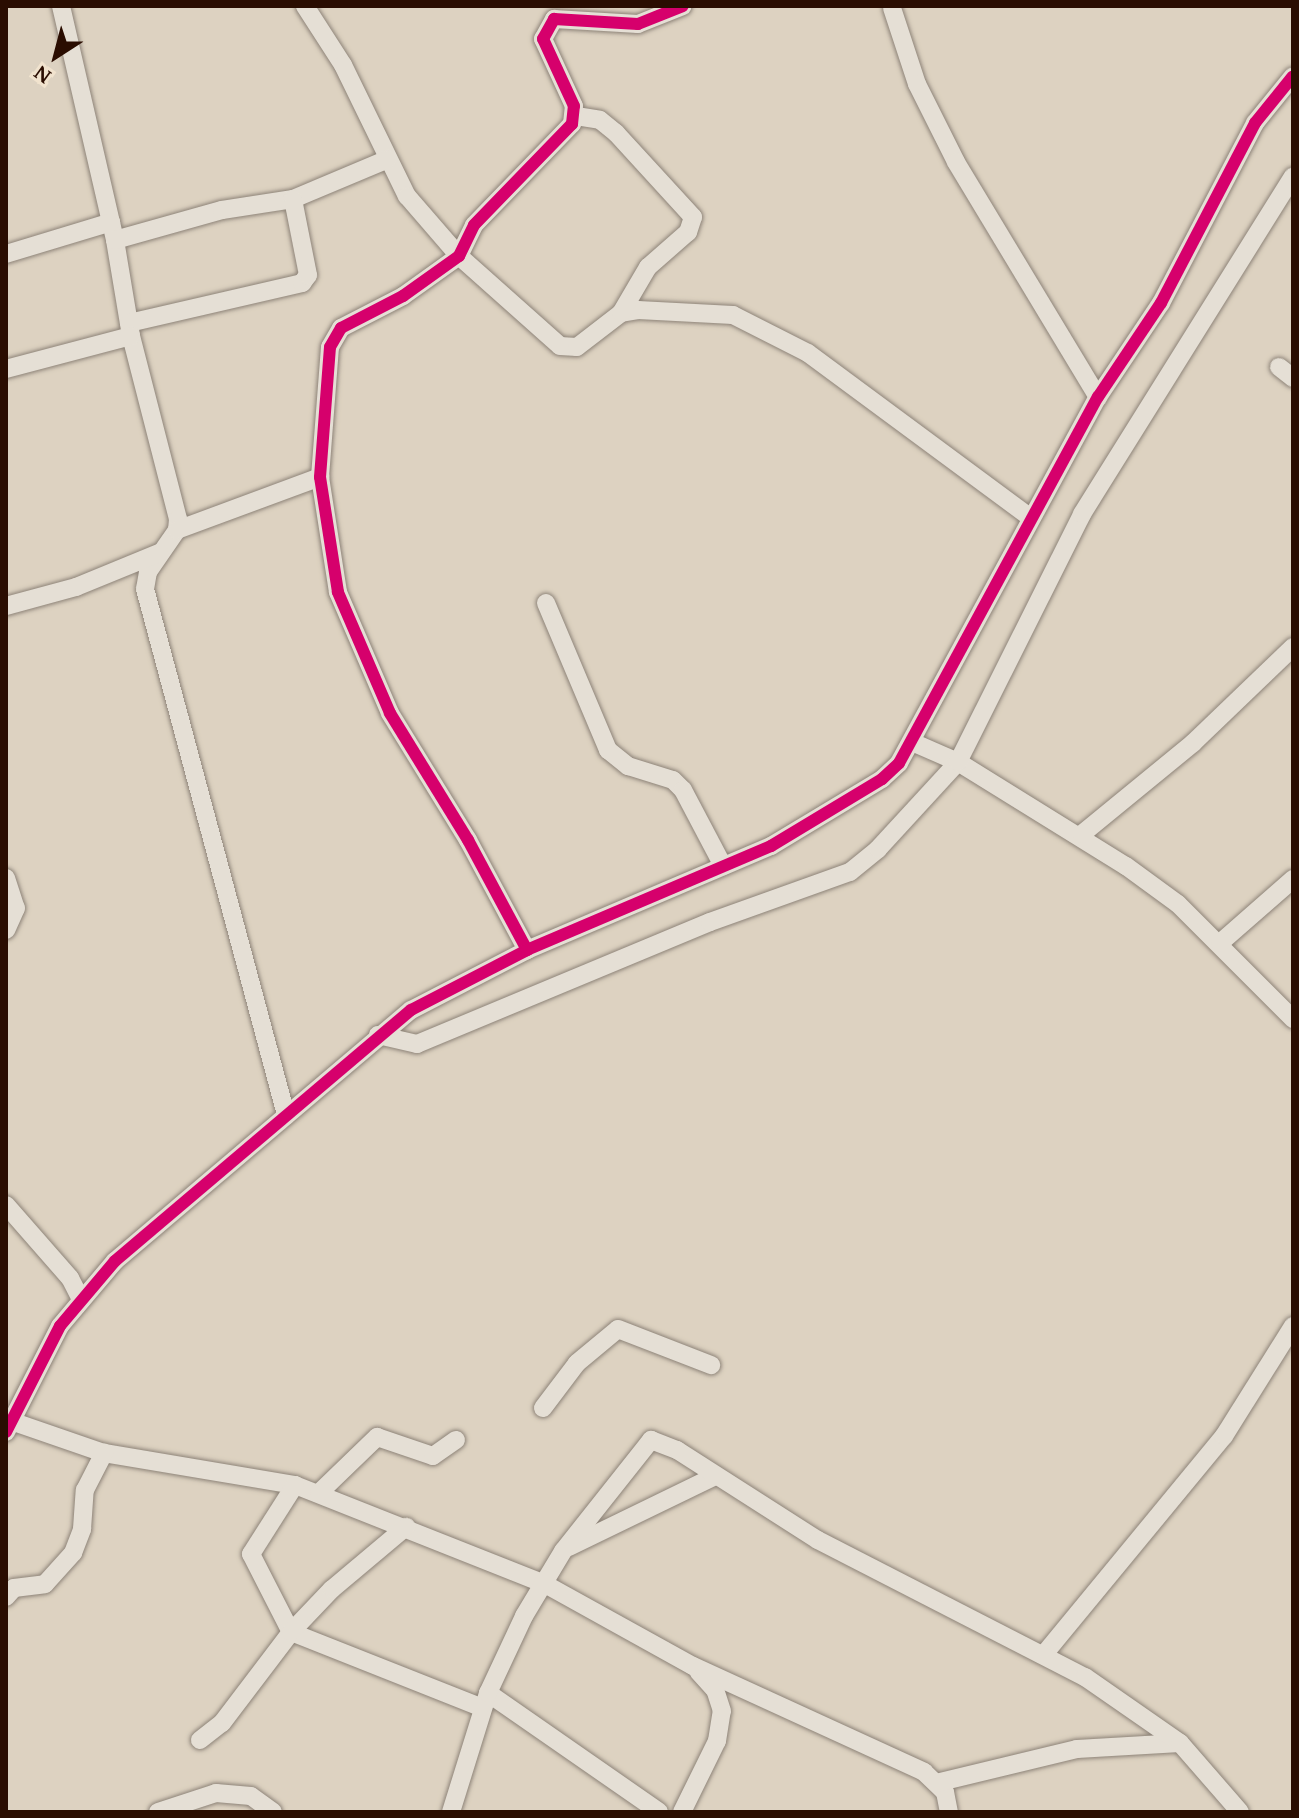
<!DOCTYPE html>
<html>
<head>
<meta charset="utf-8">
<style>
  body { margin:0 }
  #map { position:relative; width:1299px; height:1818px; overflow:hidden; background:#ddd2c1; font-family:"Gentium Book Plus",serif }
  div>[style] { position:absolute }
  .roads { filter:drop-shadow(0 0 2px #8d8378) drop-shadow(0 0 2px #8d8378) }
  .minor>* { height:18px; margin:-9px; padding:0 9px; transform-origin:9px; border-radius:9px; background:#e5dfd5 }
  .cycleway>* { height:12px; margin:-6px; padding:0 6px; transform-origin:6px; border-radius:6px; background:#d6006c }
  span { translate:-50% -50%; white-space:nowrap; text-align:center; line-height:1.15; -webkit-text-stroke:7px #f1e3ce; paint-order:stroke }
  .frame { position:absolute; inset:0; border:8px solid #2a0d01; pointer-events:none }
  .north { position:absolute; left:16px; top:16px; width:80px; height:80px; -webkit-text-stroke:6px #f1e3ce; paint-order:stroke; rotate:216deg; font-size:22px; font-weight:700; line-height:32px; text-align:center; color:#2a0d01 }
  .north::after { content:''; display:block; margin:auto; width:28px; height:36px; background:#2a0d01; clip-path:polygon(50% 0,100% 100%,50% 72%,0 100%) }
</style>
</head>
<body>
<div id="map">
  <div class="roads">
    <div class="minor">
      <i style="left:61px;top:6px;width:240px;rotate:77deg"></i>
      <i style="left:115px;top:240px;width:97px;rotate:80.5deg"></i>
      <i style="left:131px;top:336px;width:189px;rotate:75.6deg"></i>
      <i style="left:178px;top:519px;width:11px;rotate:95deg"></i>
      <i style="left:177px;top:530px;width:51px;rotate:124.6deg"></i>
      <i style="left:148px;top:572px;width:17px;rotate:100deg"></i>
      <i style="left:145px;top:589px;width:545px;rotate:74.99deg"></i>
      <i style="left:305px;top:6px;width:70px;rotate:57.2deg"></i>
      <i style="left:343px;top:65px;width:146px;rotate:64deg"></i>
      <i style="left:407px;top:196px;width:79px;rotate:49.1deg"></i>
      <i style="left:459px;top:256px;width:135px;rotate:41.7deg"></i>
      <i style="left:560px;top:346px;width:17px;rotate:3deg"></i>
      <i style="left:577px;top:347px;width:56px;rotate:-37.7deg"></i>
      <i style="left:621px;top:313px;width:17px;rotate:-10deg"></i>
      <i style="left:638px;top:310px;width:95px;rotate:3deg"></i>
      <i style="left:733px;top:315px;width:84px;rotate:26.9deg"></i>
      <i style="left:808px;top:353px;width:277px;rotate:36.5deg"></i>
      <i style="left:892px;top:8px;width:80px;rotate:71.8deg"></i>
      <i style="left:917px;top:84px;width:87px;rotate:63.4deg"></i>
      <i style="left:956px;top:162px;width:275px;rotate:58.9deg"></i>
      <i style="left:576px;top:116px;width:24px;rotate:9deg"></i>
      <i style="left:600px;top:120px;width:21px;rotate:39deg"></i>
      <i style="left:616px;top:133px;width:114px;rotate:47.5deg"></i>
      <i style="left:693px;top:217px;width:16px;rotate:108deg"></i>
      <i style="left:688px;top:232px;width:53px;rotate:138.8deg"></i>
      <i style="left:648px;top:267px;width:53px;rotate:120.4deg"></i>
      <i style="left:115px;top:240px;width:111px;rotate:-15.7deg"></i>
      <i style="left:222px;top:210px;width:72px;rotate:-8.8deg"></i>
      <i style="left:293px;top:199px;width:103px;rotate:-22.8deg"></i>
      <i style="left:6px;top:254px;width:110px;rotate:-16.9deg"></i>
      <i style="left:129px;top:323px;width:178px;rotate:-13deg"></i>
      <i style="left:302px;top:283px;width:10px;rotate:-53deg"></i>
      <i style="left:308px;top:275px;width:77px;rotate:-101.2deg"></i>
      <i style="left:1279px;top:367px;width:18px;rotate:38deg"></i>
      <i style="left:6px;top:369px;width:129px;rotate:-14.8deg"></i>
      <i style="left:177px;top:530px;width:153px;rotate:-20.3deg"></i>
      <i style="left:546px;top:603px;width:160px;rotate:67.1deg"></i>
      <i style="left:608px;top:750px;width:26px;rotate:39deg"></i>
      <i style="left:628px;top:766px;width:47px;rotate:17.3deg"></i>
      <i style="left:673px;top:780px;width:14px;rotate:45deg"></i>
      <i style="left:683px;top:790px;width:86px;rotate:62.2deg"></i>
      <i style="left:6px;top:606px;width:73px;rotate:-15.2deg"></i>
      <i style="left:76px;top:587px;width:90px;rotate:-22.3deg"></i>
      <i style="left:912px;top:742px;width:50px;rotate:23.5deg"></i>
      <i style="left:958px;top:762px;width:198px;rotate:31.8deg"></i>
      <i style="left:1126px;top:866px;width:64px;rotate:36.2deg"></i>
      <i style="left:1178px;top:904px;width:163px;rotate:45deg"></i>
      <i style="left:1082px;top:834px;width:144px;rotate:-39.3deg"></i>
      <i style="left:1193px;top:743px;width:139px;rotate:-43.8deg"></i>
      <i style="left:6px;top:878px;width:32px;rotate:72deg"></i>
      <i style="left:16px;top:908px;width:24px;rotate:114deg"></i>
      <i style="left:1220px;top:943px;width:97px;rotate:-41.2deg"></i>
      <i style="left:527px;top:950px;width:125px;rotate:-118.2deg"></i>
      <i style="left:468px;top:840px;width:149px;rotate:-121.6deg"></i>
      <i style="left:390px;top:713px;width:132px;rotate:-113.3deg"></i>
      <i style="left:338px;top:592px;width:116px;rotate:-98.9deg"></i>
      <i style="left:320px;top:477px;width:130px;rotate:-85.6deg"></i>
      <i style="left:330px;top:347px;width:22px;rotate:-60deg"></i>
      <i style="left:341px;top:328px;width:70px;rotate:-27.3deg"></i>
      <i style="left:403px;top:296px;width:69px;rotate:-35.5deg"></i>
      <i style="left:459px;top:256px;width:34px;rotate:-64deg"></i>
      <i style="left:474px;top:225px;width:141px;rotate:-45.9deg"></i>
      <i style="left:572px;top:124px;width:18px;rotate:-84deg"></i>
      <i style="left:574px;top:106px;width:74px;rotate:-114.8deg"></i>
      <i style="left:543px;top:39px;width:23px;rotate:-61deg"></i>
      <i style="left:554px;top:19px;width:84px;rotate:3.4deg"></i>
      <i style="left:638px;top:24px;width:48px;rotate:-21.8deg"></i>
      <i style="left:378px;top:1035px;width:40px;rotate:13deg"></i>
      <i style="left:417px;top:1044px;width:317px;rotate:-22.6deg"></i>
      <i style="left:710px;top:922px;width:149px;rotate:-19.7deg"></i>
      <i style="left:850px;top:872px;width:36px;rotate:-39deg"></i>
      <i style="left:878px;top:849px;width:118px;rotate:-47.4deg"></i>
      <i style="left:958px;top:762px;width:277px;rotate:-63.4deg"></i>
      <i style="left:1082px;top:514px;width:398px;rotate:-58deg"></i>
      <i style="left:6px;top:1205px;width:97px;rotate:48.8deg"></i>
      <i style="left:70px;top:1278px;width:25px;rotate:63deg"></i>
      <i style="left:543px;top:1408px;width:56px;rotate:-52.9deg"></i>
      <i style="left:577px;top:1363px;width:53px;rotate:-39.7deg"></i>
      <i style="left:618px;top:1329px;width:100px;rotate:21.2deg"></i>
      <i style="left:11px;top:1421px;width:98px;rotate:19deg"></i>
      <i style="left:104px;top:1453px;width:194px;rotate:9.5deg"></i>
      <i style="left:295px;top:1485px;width:267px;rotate:21.6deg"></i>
      <i style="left:543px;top:1583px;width:171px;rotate:29deg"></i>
      <i style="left:693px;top:1666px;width:254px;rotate:24.6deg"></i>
      <i style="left:924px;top:1772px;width:29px;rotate:44deg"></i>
      <i style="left:945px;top:1792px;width:20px;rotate:79deg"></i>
      <i style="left:6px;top:1432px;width:119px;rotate:-63deg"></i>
      <i style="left:60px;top:1326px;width:85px;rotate:-49.8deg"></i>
      <i style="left:115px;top:1261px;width:388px;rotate:-40.3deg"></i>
      <i style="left:411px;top:1010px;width:131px;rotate:-27.3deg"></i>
      <i style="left:527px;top:950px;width:265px;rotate:-23.1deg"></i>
      <i style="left:771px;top:846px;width:130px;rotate:-31.1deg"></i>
      <i style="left:882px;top:779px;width:23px;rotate:-43deg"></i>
      <i style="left:899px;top:763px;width:417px;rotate:-61.5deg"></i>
      <i style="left:1098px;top:397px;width:113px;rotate:-56.2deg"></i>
      <i style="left:1161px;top:303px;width:203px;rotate:-62.4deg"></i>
      <i style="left:1255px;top:123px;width:60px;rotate:-51deg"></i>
      <i style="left:295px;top:1485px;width:82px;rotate:122.5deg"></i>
      <i style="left:251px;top:1554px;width:88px;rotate:62.9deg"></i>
      <i style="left:291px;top:1632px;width:206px;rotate:21.6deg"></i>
      <i style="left:319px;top:1493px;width:81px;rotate:-44deg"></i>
      <i style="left:377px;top:1437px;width:59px;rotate:18.7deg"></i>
      <i style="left:433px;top:1456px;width:28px;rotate:-35deg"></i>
      <i style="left:569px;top:1547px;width:160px;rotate:-25.9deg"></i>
      <i style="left:6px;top:1597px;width:12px;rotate:-48deg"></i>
      <i style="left:14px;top:1588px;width:31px;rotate:-7deg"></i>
      <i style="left:45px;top:1584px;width:42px;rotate:-47.9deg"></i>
      <i style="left:73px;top:1553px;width:26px;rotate:-69deg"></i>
      <i style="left:82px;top:1529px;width:39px;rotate:-86deg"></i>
      <i style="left:85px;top:1490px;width:42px;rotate:-62.8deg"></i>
      <i style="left:1045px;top:1653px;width:281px;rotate:-50.5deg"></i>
      <i style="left:1224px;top:1436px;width:130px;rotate:-57.9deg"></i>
      <i style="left:488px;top:1693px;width:208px;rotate:34.8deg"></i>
      <i style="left:200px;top:1740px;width:28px;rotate:-38deg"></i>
      <i style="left:222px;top:1723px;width:114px;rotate:-52.8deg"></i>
      <i style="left:291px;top:1632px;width:59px;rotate:-46.4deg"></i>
      <i style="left:332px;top:1589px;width:97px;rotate:-40deg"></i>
      <i style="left:936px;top:1783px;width:145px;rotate:-13.6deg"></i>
      <i style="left:1077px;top:1749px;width:103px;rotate:-3.3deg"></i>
      <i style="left:158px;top:1812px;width:61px;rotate:-18.1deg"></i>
      <i style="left:216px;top:1793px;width:35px;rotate:5deg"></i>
      <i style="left:251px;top:1796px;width:27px;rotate:36deg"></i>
      <i style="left:451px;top:1812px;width:125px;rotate:-72.7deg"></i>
      <i style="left:488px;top:1693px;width:85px;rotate:-64.9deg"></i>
      <i style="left:524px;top:1616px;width:76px;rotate:-59deg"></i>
      <i style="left:563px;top:1551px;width:142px;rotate:-51.6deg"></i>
      <i style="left:651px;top:1440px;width:28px;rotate:21deg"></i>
      <i style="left:677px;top:1450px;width:167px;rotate:32.6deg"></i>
      <i style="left:818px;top:1540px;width:300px;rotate:27.2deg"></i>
      <i style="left:1085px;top:1677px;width:116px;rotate:34.8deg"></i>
      <i style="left:1180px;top:1743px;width:91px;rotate:49deg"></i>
      <i style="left:682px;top:1812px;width:79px;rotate:-63.8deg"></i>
      <i style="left:717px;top:1741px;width:30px;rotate:-81deg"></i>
      <i style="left:722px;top:1711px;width:22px;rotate:-108deg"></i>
      <i style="left:715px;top:1690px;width:25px;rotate:-132deg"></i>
    </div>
  </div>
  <div class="cycleway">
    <i style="left:527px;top:950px;width:125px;rotate:-118.2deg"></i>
    <i style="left:468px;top:840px;width:149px;rotate:-121.6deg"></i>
    <i style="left:390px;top:713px;width:132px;rotate:-113.3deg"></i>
    <i style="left:338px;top:592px;width:116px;rotate:-98.9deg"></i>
    <i style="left:320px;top:477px;width:130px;rotate:-85.6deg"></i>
    <i style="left:330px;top:347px;width:22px;rotate:-60deg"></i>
    <i style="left:341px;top:328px;width:70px;rotate:-27.3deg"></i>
    <i style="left:403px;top:296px;width:69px;rotate:-35.5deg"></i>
    <i style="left:459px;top:256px;width:34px;rotate:-64deg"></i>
    <i style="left:474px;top:225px;width:141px;rotate:-45.9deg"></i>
    <i style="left:572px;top:124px;width:18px;rotate:-84deg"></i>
    <i style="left:574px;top:106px;width:74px;rotate:-114.8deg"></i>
    <i style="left:543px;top:39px;width:23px;rotate:-61deg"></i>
    <i style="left:554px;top:19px;width:84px;rotate:3.4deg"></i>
    <i style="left:638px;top:24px;width:48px;rotate:-21.8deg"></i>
    <i style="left:6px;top:1432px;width:119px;rotate:-63deg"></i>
    <i style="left:60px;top:1326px;width:85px;rotate:-49.8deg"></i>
    <i style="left:115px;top:1261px;width:388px;rotate:-40.3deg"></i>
    <i style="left:411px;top:1010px;width:131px;rotate:-27.3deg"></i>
    <i style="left:527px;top:950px;width:265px;rotate:-23.1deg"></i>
    <i style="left:771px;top:846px;width:130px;rotate:-31.1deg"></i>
    <i style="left:882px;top:779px;width:23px;rotate:-43deg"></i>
    <i style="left:899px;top:763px;width:417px;rotate:-61.5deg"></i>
    <i style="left:1098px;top:397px;width:113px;rotate:-56.2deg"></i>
    <i style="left:1161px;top:303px;width:203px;rotate:-62.4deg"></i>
    <i style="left:1255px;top:123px;width:60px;rotate:-51deg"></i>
  </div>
  <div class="frame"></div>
  <div class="north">N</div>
</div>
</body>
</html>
